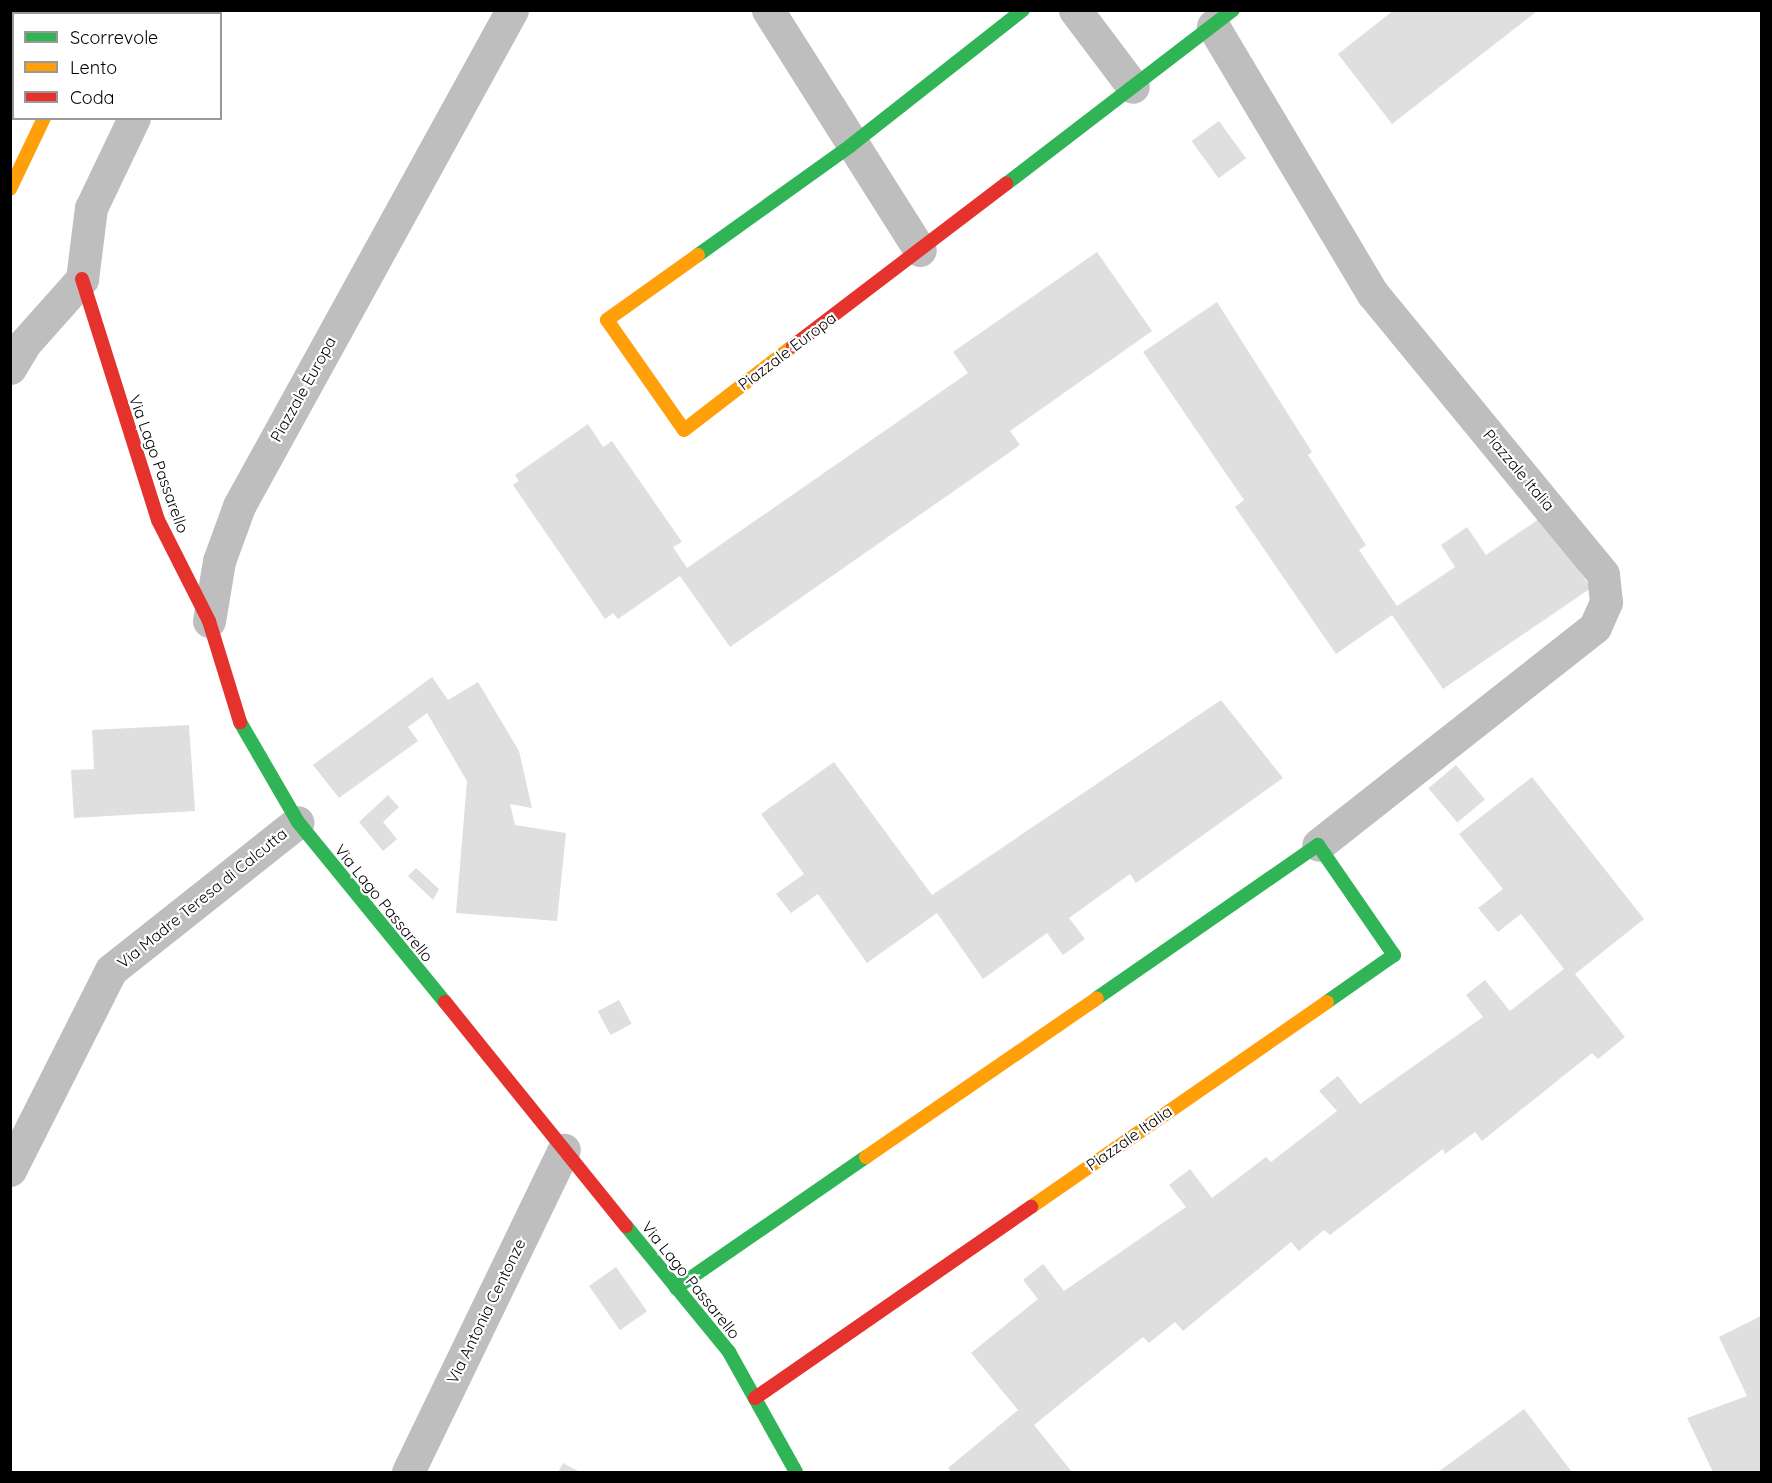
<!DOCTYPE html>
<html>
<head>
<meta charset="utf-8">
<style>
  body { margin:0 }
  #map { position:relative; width:1772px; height:1483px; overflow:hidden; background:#fff; font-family:Quicksand,sans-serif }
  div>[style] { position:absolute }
  .building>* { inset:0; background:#dfdfdf; transform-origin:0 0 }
  .street>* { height:33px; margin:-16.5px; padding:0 16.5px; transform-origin:16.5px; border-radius:16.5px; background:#bebebe }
  .fast>* { height:14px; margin:-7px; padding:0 7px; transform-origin:7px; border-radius:7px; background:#30b455 }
  .slow>* { height:14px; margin:-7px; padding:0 7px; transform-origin:7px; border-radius:7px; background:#ff9f0a }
  .jam>* { height:14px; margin:-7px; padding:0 7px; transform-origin:7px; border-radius:7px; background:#e5322d }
  span { translate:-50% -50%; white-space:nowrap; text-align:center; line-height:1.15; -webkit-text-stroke:4.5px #fff; paint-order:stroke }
  .street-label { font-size:16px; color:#000 }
  .frame { position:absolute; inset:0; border:12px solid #000; pointer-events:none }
  .legend { position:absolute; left:12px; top:12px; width:210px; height:108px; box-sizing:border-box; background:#fff; border:2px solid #999; margin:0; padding:8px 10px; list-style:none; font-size:18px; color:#000 }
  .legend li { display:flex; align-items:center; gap:12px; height:30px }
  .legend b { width:30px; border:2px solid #999 }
</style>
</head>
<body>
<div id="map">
  <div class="building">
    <i style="clip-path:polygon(1394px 10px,1535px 10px,1536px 12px,1392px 124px,1338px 54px)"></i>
    <i style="left:1219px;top:121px;width:46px;height:34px;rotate:54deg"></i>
    <i style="clip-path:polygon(1097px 252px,1152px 331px,1010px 431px,1020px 445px,730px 647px,680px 576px,618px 619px,613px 613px,605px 619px,513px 485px,519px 481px,515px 475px,588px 424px,603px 447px,612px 441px,682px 542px,673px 547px,687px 568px,968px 373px,953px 352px)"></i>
    <i style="clip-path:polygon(1217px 302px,1312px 452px,1308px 455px,1366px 545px,1359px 550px,1397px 606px,1455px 567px,1441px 545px,1467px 527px,1486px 555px,1542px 517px,1591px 588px,1443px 689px,1392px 615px,1336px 654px,1235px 507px,1244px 500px,1143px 352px)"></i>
    <i style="clip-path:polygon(432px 677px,448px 700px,478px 682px,519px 751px,532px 808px,510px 804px,515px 825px,566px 833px,557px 921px,456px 913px,467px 781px,427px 713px,408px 727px,418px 741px,339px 798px,313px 765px)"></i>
    <i style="clip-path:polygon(1221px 700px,1283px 778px,1136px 883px,1130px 874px,1069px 918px,1085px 939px,1063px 955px,1047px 933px,983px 979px,937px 913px,867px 963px,818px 894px,791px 913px,776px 894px,804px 874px,761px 814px,834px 762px,932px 895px)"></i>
    <i style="clip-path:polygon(189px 725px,195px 811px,74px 818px,71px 770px,94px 769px,92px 730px)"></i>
    <i style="left:1456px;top:765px;width:45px;height:36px;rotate:50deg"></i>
    <i style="clip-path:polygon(1532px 777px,1644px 919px,1575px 974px,1625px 1037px,1598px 1059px,1592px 1053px,1482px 1141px,1475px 1132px,1445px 1154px,1443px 1149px,1330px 1235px,1324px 1230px,1299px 1251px,1291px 1242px,1183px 1331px,1175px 1322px,1149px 1343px,1143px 1337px,1034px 1425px,1072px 1472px,951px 1472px,948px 1468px,1018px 1410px,971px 1353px,1038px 1299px,1023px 1280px,1043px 1264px,1064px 1291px,1186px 1207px,1169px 1185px,1190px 1169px,1212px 1198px,1266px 1157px,1271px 1162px,1337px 1111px,1319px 1091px,1338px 1076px,1360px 1104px,1483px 1017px,1466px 995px,1485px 980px,1510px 1011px,1564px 969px,1521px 914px,1498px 932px,1478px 908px,1503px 889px,1459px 834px)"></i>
    <i style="clip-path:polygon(388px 795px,399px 807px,383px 822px,397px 839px,383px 851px,359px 822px)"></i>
    <i style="clip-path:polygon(416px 868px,439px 889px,433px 900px,408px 876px)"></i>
    <i style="left:619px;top:1000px;width:27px;height:24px;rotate:62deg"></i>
    <i style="left:616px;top:1267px;width:54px;height:33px;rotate:55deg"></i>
    <i style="clip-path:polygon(1761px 1316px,1761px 1472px,1713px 1472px,1687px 1418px,1747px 1396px,1719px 1337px)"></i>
    <i style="clip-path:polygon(1524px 1409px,1572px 1472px,1438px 1472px)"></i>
    <i style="clip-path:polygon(563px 1463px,580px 1472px,558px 1472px)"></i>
  </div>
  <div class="street">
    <i style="left:768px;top:10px;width:284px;rotate:57.7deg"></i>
    <i style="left:1075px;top:10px;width:96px;rotate:53deg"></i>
    <i style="left:184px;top:14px;width:4px;rotate:-63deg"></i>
    <i style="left:1213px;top:26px;width:312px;rotate:59.2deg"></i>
    <i style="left:1373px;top:294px;width:362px;rotate:50.6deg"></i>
    <i style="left:1603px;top:574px;width:28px;rotate:84deg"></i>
    <i style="left:1606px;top:602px;width:27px;rotate:114deg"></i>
    <i style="left:1595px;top:627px;width:352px;rotate:141.8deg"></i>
    <i style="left:10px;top:368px;width:29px;rotate:-59deg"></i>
    <i style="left:25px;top:343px;width:86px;rotate:-48.3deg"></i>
    <i style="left:82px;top:279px;width:72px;rotate:-82.8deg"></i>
    <i style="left:91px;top:208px;width:100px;rotate:-64.5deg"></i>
    <i style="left:209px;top:621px;width:61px;rotate:-80.5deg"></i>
    <i style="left:219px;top:561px;width:59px;rotate:-70deg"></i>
    <i style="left:239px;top:506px;width:566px;rotate:-61.17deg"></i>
    <i style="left:10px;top:1170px;width:224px;rotate:-63.2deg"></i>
    <i style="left:111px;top:970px;width:238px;rotate:-38.4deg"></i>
    <i style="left:408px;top:1472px;width:358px;rotate:-64.2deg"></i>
  </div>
  <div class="fast">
    <i style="left:1006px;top:184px;width:286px;rotate:-37.5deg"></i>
    <i style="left:698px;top:255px;width:187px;rotate:-35.6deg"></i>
    <i style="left:850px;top:146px;width:220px;rotate:-38.2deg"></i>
    <i style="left:240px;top:722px;width:116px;rotate:59.9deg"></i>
    <i style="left:298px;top:822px;width:232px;rotate:50.8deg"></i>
    <i style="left:1097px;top:998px;width:269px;rotate:-34.7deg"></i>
    <i style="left:1318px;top:845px;width:134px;rotate:55.4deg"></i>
    <i style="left:1394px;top:955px;width:82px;rotate:145deg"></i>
    <i style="left:626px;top:1226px;width:163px;rotate:50.7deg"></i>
    <i style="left:729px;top:1352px;width:137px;rotate:60.8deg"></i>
    <i style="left:676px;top:1288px;width:231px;rotate:-34.6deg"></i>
  </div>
  <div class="slow">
    <i style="left:10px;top:189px;width:79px;rotate:-64.4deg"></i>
    <i style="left:698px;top:255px;width:112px;rotate:144.5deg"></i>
    <i style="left:607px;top:320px;width:134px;rotate:55deg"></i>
    <i style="left:684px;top:430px;width:138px;rotate:-37.6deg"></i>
    <i style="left:866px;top:1157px;width:280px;rotate:-34.5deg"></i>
    <i style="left:1031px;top:1207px;width:360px;rotate:-34.7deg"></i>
  </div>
  <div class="jam">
    <i style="left:95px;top:14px;width:4px;rotate:-76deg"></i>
    <i style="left:82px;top:279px;width:253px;rotate:72.5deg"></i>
    <i style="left:158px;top:520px;width:113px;rotate:63.2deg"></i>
    <i style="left:209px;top:621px;width:106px;rotate:72.9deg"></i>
    <i style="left:793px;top:346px;width:268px;rotate:-37.3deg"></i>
    <i style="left:445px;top:1002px;width:288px;rotate:51.1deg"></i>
    <i style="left:755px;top:1398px;width:336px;rotate:-34.7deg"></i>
  </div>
  <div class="street-label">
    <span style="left:787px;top:351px;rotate:-37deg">Piazzale Europa</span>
    <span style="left:303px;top:389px;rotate:-61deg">Piazzale Europa</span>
    <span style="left:159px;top:464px;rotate:70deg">Via Lago Passarello</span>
    <span style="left:1519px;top:470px;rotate:50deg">Piazzale Italia</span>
    <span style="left:202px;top:898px;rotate:-39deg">Via Madre Teresa di Calcutta</span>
    <span style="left:384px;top:903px;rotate:51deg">Via Lago Passarello</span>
    <span style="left:1129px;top:1138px;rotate:-35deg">Piazzale Italia</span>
    <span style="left:691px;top:1280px;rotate:51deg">Via Lago Passarello</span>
    <span style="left:486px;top:1311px;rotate:-64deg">Via Antonia Centonze</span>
  </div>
  <div class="frame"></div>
  <ul class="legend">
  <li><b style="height:8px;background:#30b455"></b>Scorrevole</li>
  <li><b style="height:8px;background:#ff9f0a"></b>Lento</li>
  <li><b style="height:8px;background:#e5322d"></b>Coda</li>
  </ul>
</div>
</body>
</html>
